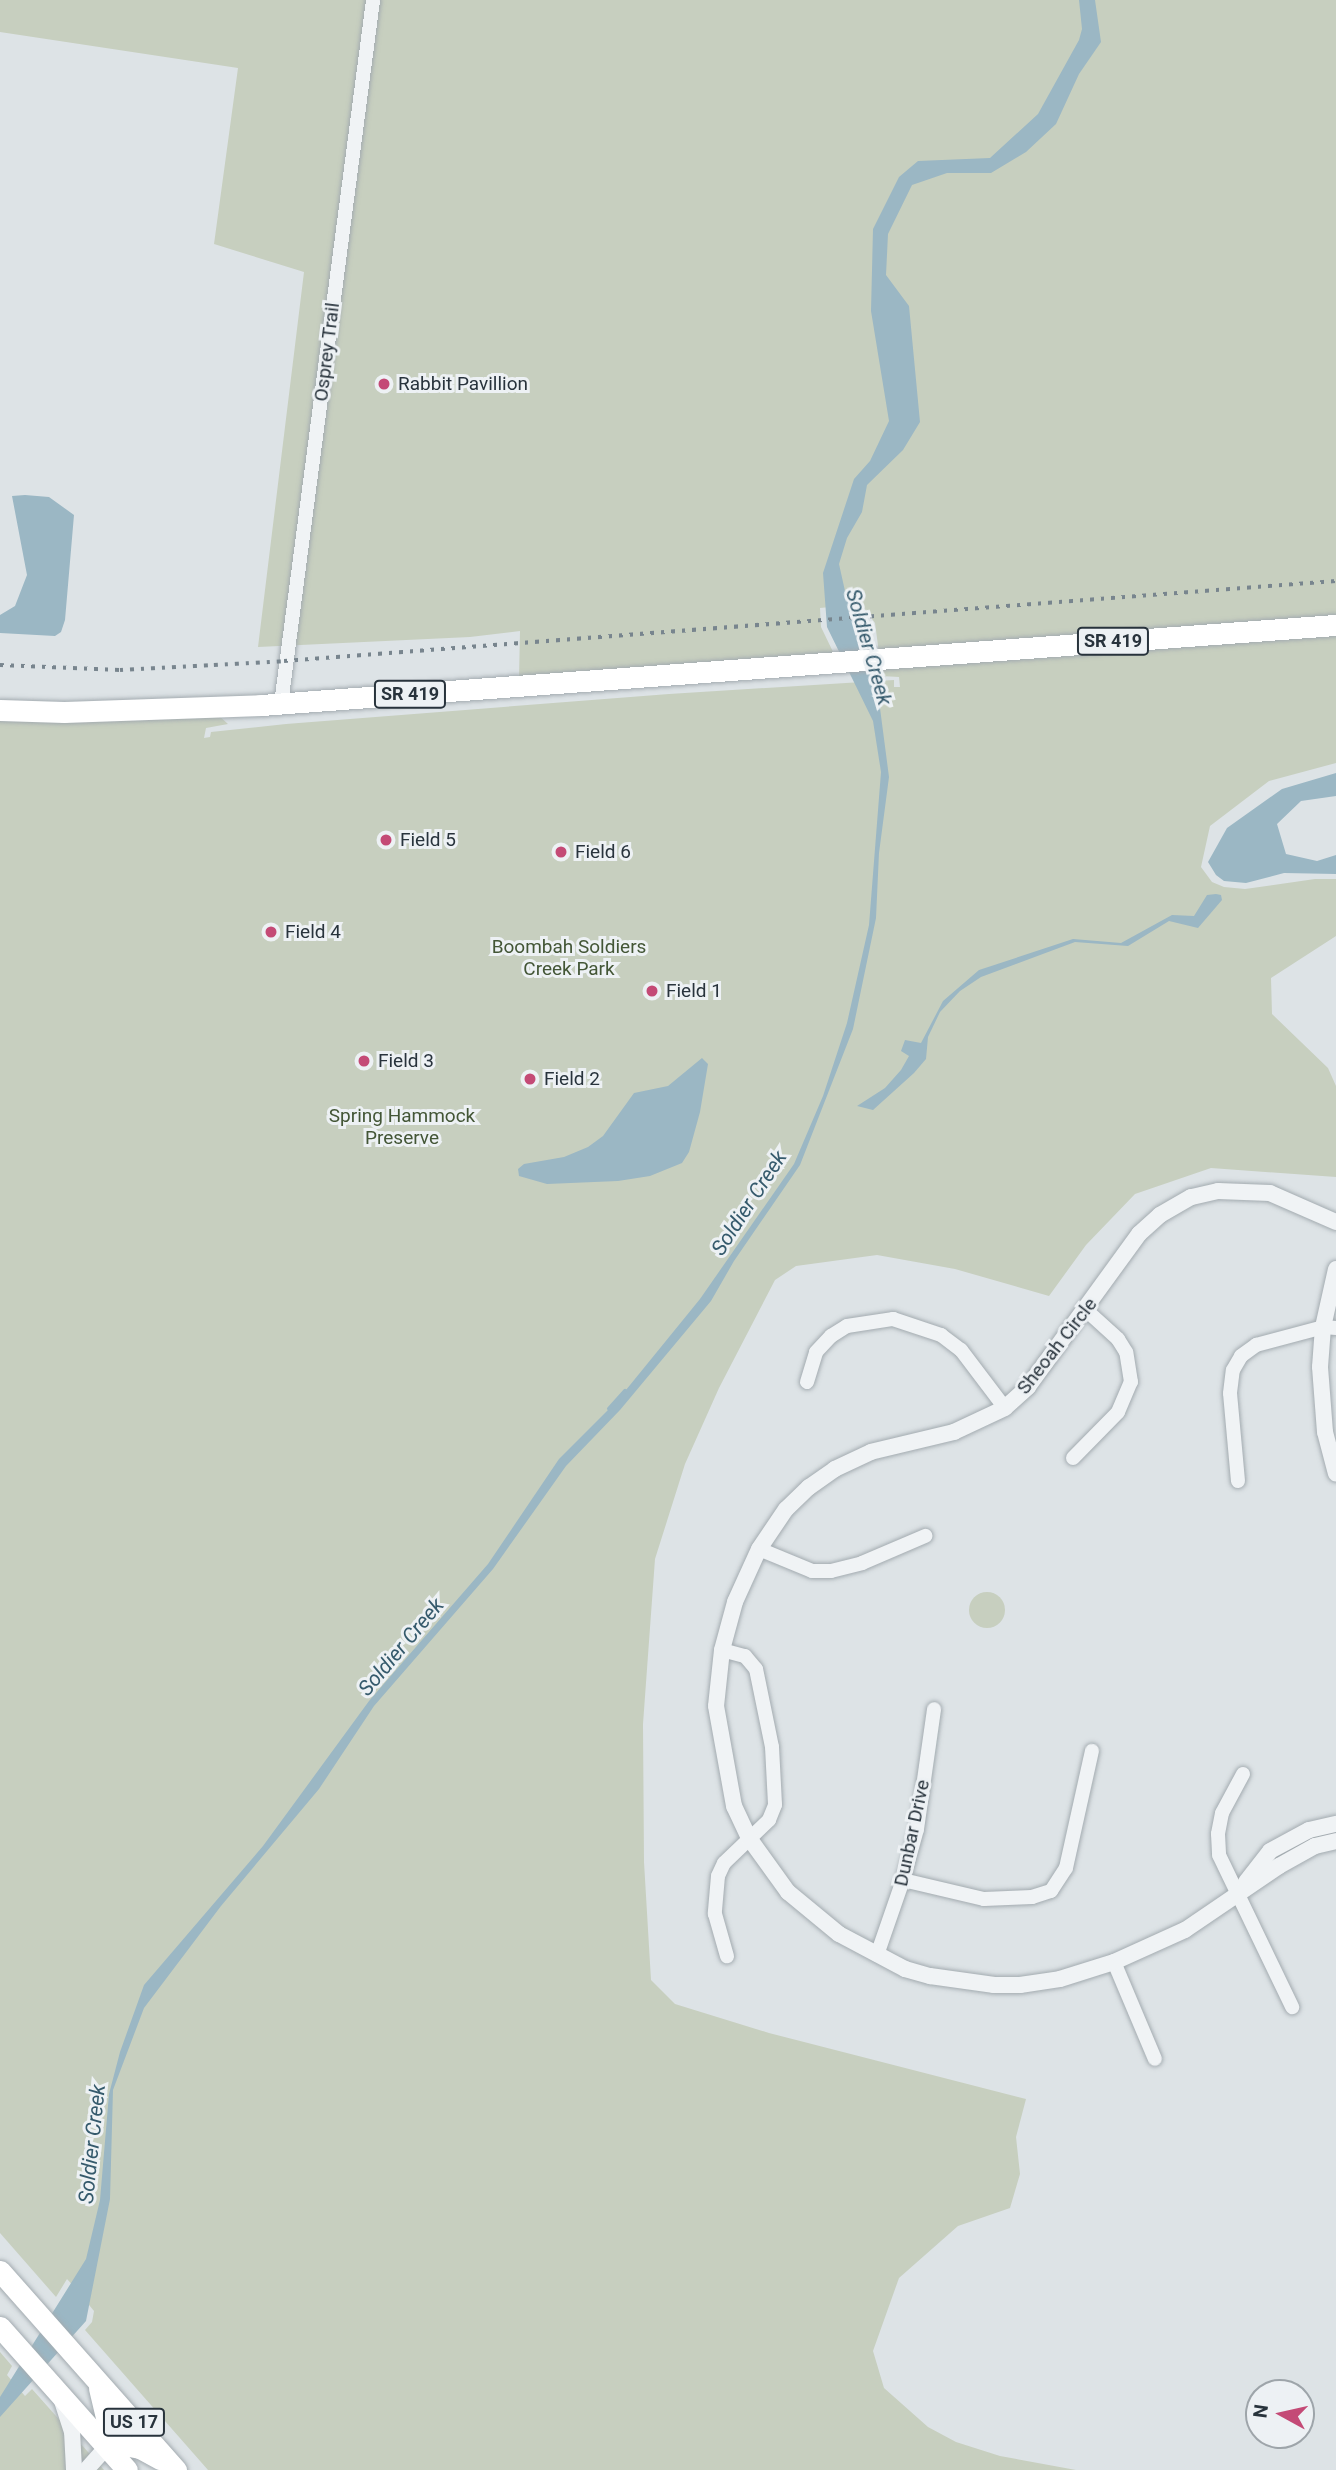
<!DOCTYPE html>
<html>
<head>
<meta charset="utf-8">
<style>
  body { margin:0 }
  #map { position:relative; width:1336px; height:2470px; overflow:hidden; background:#dde3e6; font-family:Roboto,sans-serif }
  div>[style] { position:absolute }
  .green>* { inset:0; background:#c7cfbf }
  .round { border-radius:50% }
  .water>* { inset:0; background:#9bb7c4 }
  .stream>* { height:3.5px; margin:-1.75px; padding:0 1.75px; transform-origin:1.75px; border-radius:1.75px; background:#9bb7c4 }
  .roads { filter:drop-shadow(0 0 2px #a3abb0) drop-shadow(0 0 2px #a3abb0) }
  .minor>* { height:14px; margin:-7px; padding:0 7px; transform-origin:7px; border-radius:7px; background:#f0f3f5 }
  .tertiary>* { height:16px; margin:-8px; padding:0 8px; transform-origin:8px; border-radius:8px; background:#f0f3f5 }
  .primary>* { height:21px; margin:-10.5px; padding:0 10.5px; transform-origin:10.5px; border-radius:10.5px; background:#fff }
  .rail>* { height:3.5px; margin-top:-1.75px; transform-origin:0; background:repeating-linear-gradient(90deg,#78858e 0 3.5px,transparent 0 10.5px) }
  .dots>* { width:19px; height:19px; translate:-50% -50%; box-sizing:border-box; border:4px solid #edf1f4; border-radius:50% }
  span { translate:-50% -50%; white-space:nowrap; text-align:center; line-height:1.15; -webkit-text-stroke:6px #edf1f4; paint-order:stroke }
  .shield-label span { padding:2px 5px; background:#edf1f4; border:2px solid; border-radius:5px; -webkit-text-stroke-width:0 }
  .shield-label { font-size:18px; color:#28333c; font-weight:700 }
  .street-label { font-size:19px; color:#28333c }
  .poi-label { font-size:19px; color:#28333c }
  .left { translate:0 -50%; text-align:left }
  .park-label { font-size:19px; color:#435636 }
  .water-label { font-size:21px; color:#355a6c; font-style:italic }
  .north { position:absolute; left:1245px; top:2379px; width:70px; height:70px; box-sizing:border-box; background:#edf1f4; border:2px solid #9ea5aa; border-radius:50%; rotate:278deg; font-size:19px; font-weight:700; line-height:28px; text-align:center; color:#28333c }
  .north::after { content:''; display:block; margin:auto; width:24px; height:32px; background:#c44a76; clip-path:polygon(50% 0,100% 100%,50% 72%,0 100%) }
</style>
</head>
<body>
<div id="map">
  <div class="green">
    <i style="clip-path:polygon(0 0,1336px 0,1336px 618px,879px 653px,875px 623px,861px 604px,820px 608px,821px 627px,835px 656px,519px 679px,520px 631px,470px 637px,258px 647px,304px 272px,214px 244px,238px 68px,0 32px)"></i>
    <i style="clip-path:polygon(1336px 631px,1336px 763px,1269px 781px,1210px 826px,1201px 867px,1212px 882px,1224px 887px,1245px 889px,1315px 879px,1336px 879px,1336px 936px,1271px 978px,1272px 1014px,1328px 1068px,1336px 1086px,1336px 1177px,1211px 1168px,1135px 1194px,1086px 1245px,1049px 1296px,955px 1269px,877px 1255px,796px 1266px,775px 1280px,719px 1388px,685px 1464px,655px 1559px,643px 1724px,644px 1862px,651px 1980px,675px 2004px,769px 2033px,1026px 2099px,1016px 2137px,1020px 2174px,1010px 2208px,958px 2226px,899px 2278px,873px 2351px,884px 2388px,928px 2427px,956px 2442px,1000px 2456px,1076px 2470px,208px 2470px,85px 2330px,92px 2322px,94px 2311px,76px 2289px,67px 2279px,56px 2297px,0 2233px,0 716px,217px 714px,228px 724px,206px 728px,204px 738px,210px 737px,211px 732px,286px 724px,669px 694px,894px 680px,894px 687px,900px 687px,899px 677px,881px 676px,880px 665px)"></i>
    <i class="round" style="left:969px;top:1592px;width:36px;height:36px"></i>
    <i style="clip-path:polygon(0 2352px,12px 2366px,7px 2375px,25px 2396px,32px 2389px,104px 2470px,0 2470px)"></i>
  </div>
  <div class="water">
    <i style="clip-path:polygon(1079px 0,1095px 0,1101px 42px,1079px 74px,1056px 124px,1026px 152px,991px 173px,947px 173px,912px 185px,888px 234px,886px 275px,909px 306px,920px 422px,903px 450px,867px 485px,862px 512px,847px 538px,839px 564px,845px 591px,869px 624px,889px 777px,879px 853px,876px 918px,853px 1029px,800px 1165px,734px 1261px,711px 1301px,620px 1410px,566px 1466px,493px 1569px,374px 1706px,319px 1789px,221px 1906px,144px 2008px,113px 2090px,110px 2199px,86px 2321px,0 2417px,0 2397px,86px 2259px,100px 2200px,109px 2094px,120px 2052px,144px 1985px,263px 1846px,369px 1701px,488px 1564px,559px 1459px,617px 1401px,700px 1299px,794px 1164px,823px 1096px,847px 1023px,869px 925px,881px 772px,873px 721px,827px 627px,823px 573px,854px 479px,870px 461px,889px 421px,871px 311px,873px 229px,899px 177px,918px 161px,990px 158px,1038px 114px,1079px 40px,1082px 29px)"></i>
    <i style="clip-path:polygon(25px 495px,49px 497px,74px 515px,65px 620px,61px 632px,55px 636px,0 633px,0 615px,15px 606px,27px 575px,12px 496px)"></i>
    <i style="clip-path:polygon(1336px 773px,1336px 796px,1301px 801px,1277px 824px,1286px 854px,1317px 861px,1336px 855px,1336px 874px,1284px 873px,1246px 883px,1224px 881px,1216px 875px,1208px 862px,1227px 828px,1282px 789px)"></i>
    <i style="clip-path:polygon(1216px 894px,1221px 895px,1222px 900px,1198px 928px,1169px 921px,1128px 946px,1075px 942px,981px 977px,960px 991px,940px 1012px,928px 1037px,926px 1059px,914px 1073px,873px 1110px,857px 1106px,885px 1088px,901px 1070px,909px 1056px,901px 1051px,905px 1040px,921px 1043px,943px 1001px,979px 970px,1073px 939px,1121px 943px,1172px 915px,1194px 916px,1207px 895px)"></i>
    <i style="clip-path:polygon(702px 1058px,708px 1064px,700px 1112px,689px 1152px,682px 1163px,650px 1176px,618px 1181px,547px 1184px,519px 1176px,518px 1169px,524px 1164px,564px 1157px,588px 1147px,603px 1136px,634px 1093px,668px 1086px)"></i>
  </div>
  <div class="stream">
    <i style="left:609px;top:1409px;width:24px;rotate:-48deg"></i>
  </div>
  <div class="roads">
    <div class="minor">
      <i style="left:281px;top:704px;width:710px;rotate:-82.55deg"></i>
      <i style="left:807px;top:1382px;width:31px;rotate:-73deg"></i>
      <i style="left:816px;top:1352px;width:22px;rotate:-47deg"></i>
      <i style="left:831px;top:1336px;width:19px;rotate:-32deg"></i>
      <i style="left:847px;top:1326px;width:47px;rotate:-8.7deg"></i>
      <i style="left:893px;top:1319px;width:51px;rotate:18.4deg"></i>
      <i style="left:941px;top:1335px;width:25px;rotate:37deg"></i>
      <i style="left:961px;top:1350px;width:73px;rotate:52.8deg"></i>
      <i style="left:1073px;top:1458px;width:64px;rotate:-45.6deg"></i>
      <i style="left:1118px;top:1412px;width:33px;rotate:-67deg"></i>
      <i style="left:1131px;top:1382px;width:30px;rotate:-99deg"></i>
      <i style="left:1126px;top:1352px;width:15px;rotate:-122deg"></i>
      <i style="left:1118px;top:1339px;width:43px;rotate:-137.8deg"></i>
      <i style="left:1238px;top:1481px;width:88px;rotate:-95.2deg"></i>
      <i style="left:1230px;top:1393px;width:23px;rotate:-83deg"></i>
      <i style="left:1233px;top:1370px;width:16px;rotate:-60deg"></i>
      <i style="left:1241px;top:1356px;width:19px;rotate:-36deg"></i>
      <i style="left:1256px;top:1345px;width:69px;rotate:-15deg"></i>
      <i style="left:1323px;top:1327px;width:13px;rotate:4deg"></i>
      <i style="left:759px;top:1549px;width:57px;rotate:22.5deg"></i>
      <i style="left:812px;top:1571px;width:19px"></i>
      <i style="left:831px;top:1571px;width:32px;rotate:-14deg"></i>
      <i style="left:862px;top:1563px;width:69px;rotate:-23.2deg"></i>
      <i style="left:722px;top:1650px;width:24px;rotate:15deg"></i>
      <i style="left:745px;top:1656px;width:17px;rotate:50deg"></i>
      <i style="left:756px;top:1669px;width:80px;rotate:78.4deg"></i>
      <i style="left:772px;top:1747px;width:58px;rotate:87deg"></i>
      <i style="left:775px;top:1805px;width:16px;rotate:112deg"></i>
      <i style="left:769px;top:1820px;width:62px;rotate:136.3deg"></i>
      <i style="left:724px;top:1863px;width:14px;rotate:115deg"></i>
      <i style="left:718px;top:1876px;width:38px;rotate:95deg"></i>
      <i style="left:715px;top:1914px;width:44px;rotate:74.1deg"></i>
      <i style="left:1243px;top:1774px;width:44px;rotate:118.3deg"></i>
      <i style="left:1222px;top:1813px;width:21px;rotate:101deg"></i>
      <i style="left:1218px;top:1834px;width:21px;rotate:87deg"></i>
      <i style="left:1219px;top:1855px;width:169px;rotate:64.3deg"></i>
      <i style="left:903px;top:1880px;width:83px;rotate:13.2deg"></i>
      <i style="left:984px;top:1899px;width:48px;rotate:-2.4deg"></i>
      <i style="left:1032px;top:1897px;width:20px;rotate:-18deg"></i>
      <i style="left:1051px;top:1891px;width:27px;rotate:-57deg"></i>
      <i style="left:1066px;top:1868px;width:120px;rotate:-77.5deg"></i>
      <i style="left:877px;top:1955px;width:79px;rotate:-70.9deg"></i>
      <i style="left:903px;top:1880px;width:53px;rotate:-74.6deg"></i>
      <i style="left:917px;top:1829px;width:121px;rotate:-81.9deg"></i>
      <i style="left:1114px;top:1962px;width:105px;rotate:67.1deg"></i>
    </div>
    <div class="tertiary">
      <i style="left:1336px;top:1222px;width:72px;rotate:-156.3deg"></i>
      <i style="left:1270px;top:1193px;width:52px;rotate:-177.8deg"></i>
      <i style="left:1218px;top:1191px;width:28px;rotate:167deg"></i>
      <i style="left:1191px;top:1197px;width:36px;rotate:150deg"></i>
      <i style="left:1160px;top:1215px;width:28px;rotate:138deg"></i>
      <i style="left:1139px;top:1234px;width:189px;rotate:126deg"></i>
      <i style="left:1028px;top:1387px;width:31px;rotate:138deg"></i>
      <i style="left:1005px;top:1408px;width:56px;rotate:154.8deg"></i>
      <i style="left:954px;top:1432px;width:85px;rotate:166.5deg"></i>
      <i style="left:871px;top:1452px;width:40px;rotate:155deg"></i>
      <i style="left:835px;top:1469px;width:32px;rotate:145deg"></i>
      <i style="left:809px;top:1487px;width:32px;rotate:136deg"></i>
      <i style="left:786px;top:1509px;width:48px;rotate:124deg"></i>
      <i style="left:759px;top:1549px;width:58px;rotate:114.4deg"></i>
      <i style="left:735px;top:1602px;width:50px;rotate:105.2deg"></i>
      <i style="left:722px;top:1650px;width:56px;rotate:96.1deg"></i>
      <i style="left:716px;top:1706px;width:102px;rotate:79.8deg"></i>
      <i style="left:734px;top:1806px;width:35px;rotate:65deg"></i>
      <i style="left:749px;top:1838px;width:67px;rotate:54.2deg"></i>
      <i style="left:788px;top:1892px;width:66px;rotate:39.5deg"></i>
      <i style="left:839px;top:1934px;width:75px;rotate:27.9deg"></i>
      <i style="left:905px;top:1969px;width:26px;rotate:16deg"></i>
      <i style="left:930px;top:1976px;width:65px;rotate:8deg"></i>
      <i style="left:994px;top:1985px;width:26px"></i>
      <i style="left:1020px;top:1985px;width:40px;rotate:-8.5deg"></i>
      <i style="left:1060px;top:1979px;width:57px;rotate:-17.5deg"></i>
      <i style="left:1114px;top:1962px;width:78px;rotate:-24.3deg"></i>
      <i style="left:1185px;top:1930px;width:114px;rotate:-34.2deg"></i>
      <i style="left:1279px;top:1866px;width:41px;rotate:-29.1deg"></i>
      <i style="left:1315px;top:1846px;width:22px;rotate:-13deg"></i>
      <i style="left:1336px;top:1269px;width:59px;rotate:102.6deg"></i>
      <i style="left:1323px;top:1327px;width:40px;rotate:94.3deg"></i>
      <i style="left:1320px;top:1367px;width:65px;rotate:85.6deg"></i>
      <i style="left:1325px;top:1432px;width:43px;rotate:75.3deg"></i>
      <i style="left:1246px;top:1882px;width:39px;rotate:-52deg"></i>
      <i style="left:1270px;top:1851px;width:44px;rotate:-28.3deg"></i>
      <i style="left:1309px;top:1830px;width:28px;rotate:-13deg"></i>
      <i style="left:62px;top:2401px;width:32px;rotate:72deg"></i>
      <i style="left:72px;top:2431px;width:39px;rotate:87deg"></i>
      <i style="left:86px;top:2470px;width:31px;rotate:-48deg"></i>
    </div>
    <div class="primary">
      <i style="left:0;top:710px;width:64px;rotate:1.8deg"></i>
      <i style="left:64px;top:712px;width:197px;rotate:-2deg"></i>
      <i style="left:261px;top:705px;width:1078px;rotate:-4.26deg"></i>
      <i style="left:0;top:2271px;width:266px;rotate:48.5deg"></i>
      <i style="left:0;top:2327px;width:191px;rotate:48.4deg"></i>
      <i style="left:99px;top:2388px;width:43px;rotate:76.6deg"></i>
      <i style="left:109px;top:2430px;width:17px;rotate:97deg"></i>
      <i style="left:107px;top:2447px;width:17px;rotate:-7deg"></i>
      <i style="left:124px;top:2445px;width:16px;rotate:11deg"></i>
      <i style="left:140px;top:2448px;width:23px;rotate:29deg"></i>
    </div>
  </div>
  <div class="rail">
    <i style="left:0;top:665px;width:120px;rotate:2.4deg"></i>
    <i style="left:120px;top:670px;width:164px;rotate:-3.1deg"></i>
    <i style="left:284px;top:661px;width:1055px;rotate:-4.35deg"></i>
  </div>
  <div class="dots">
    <i style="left:384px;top:384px;background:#c44a76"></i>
    <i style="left:386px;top:840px;background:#c44a76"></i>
    <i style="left:561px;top:852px;background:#c44a76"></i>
    <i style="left:271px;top:932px;background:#c44a76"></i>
    <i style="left:652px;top:991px;background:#c44a76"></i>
    <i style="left:364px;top:1061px;background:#c44a76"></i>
    <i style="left:530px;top:1079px;background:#c44a76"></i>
  </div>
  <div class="shield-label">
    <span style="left:1113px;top:641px">SR 419</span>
    <span style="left:410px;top:694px">SR 419</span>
    <span style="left:134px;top:2422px">US 17</span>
  </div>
  <div class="street-label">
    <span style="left:327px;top:352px;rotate:-83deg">Osprey Trail</span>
    <span style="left:1057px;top:1346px;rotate:-52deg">Sheoah Circle</span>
    <span style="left:912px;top:1833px;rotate:-78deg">Dunbar Drive</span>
  </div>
  <div class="poi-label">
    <span class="left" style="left:398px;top:384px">Rabbit Pavillion</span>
    <span class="left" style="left:400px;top:840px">Field 5</span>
    <span class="left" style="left:575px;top:852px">Field 6</span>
    <span class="left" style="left:285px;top:932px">Field 4</span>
    <span class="left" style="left:666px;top:991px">Field 1</span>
    <span class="left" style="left:378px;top:1061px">Field 3</span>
    <span class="left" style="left:544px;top:1079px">Field 2</span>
  </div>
  <div class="park-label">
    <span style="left:569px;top:958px">Boombah Soldiers<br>Creek Park</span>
    <span style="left:402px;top:1127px">Spring Hammock<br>Preserve</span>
  </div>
  <div class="water-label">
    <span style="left:869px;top:647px;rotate:74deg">Soldier Creek</span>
    <span style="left:749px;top:1203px;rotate:-57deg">Soldier Creek</span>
    <span style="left:401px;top:1647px;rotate:-50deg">Soldier Creek</span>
    <span style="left:92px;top:2144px;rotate:-84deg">Soldier Creek</span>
  </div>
  <div class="north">N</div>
</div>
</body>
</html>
